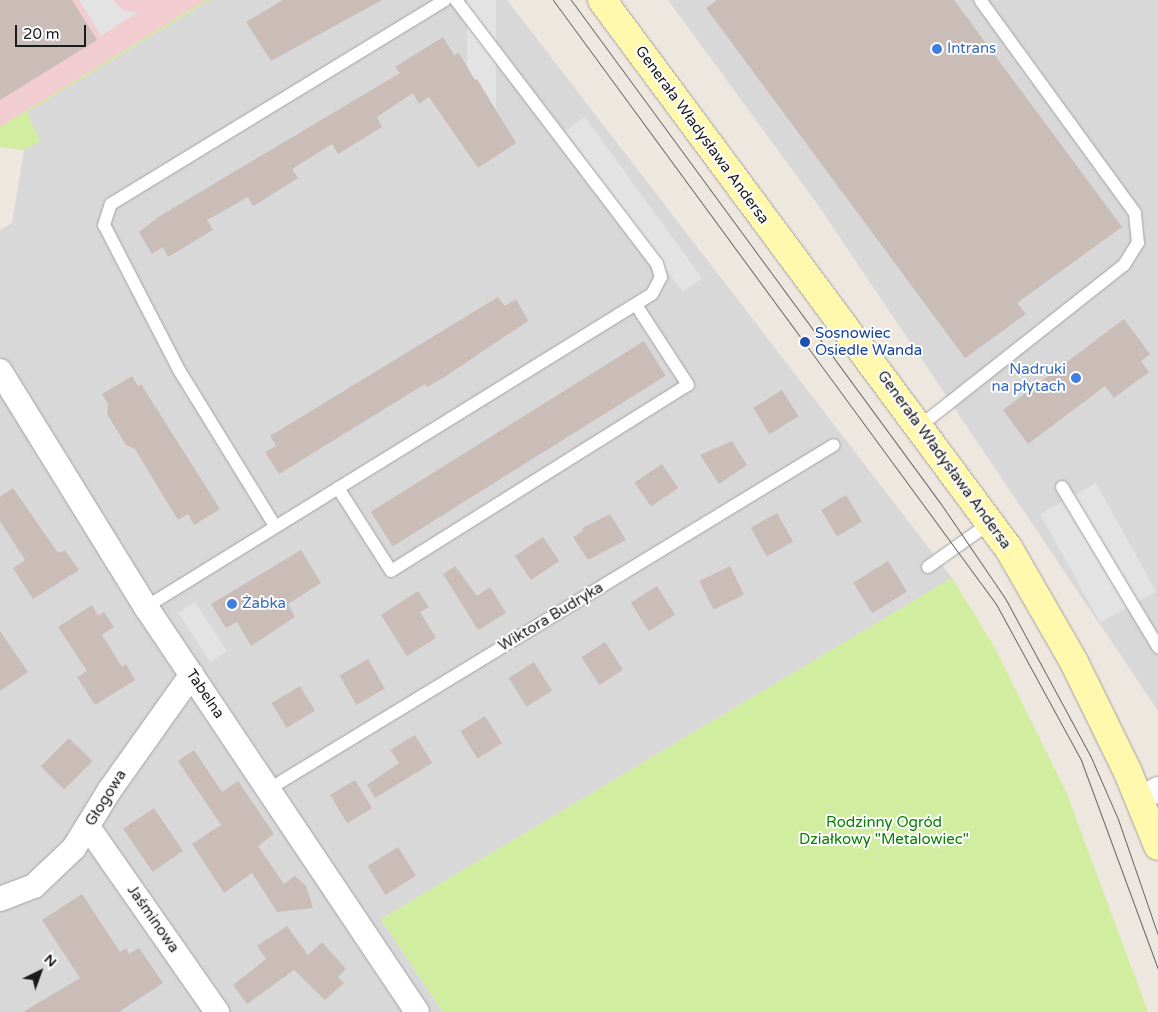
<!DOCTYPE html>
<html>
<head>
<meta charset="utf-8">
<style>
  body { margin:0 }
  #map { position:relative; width:1158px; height:1012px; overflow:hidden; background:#eee7df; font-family:"Varela Round",sans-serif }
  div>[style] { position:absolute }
  .residential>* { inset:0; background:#d9d8d8 }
  .commercial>* { inset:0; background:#f1ccd0 }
  .grass>* { inset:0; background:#d1eda0 }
  .parking>* { inset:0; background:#e3e3e3; transform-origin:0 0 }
  .building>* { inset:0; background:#cabcb6; transform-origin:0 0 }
  .roads { filter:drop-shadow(0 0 1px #a2a2a2) drop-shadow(0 0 1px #a2a2a2) }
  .service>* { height:12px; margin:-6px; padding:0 6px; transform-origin:6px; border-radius:6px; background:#fff }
  .minor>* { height:24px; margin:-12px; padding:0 12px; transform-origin:12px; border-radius:12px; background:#fff }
  .secondary>* { height:28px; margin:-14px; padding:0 14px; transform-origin:14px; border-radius:14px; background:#fff8ad }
  .tram>* { height:1px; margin:-0.5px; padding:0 0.5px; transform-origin:0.5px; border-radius:0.5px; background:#696969 }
  .dots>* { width:14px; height:14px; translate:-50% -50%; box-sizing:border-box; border:2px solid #fff; border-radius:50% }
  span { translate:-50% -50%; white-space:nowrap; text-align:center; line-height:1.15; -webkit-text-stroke:4px #fff; paint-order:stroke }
  .shop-label { font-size:15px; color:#366cbe }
  .left { translate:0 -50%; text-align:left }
  .right { translate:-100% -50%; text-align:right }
  .street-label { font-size:15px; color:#1b1b1b }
  .transit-label { font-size:15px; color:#164399 }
  .park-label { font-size:15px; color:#098002 }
  .north { position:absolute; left:15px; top:947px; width:50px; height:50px; -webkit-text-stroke:4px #fff; paint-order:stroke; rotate:42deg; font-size:14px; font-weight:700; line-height:20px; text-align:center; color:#1b1b1b }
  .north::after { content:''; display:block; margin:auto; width:18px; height:22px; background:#1b1b1b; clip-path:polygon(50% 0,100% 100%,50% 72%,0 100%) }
  .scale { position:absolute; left:15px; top:25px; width:71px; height:22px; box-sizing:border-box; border:2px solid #1b1b1b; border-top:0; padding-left:6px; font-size:15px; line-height:18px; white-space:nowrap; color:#1b1b1b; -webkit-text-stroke:4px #fff; paint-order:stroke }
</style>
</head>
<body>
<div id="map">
  <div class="residential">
    <i style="clip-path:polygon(210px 0,507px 0,952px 578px,381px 919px,443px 1012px,0 1012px,0 230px,12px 223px,24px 150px,40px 141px,27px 112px)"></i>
    <i style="clip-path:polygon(668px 0,1158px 0,1158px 711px,818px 205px)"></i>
  </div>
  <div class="commercial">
    <i style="clip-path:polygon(0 0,210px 0,27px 112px,40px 141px,24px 150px,0 147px)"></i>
  </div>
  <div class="grass">
    <i style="clip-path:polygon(206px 0,210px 0,27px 112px,40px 141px,24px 150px,0 147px,0 127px)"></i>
    <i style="clip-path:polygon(952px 578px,995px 648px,1067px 794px,1148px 1012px,443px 1012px,381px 919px)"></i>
  </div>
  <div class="parking">
    <i style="clip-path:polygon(79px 0,113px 0,124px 11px,138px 12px,101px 36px)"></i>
    <i style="left:467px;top:0;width:29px;height:150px"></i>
    <i style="left:585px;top:117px;width:199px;height:24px;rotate:54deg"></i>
    <i style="left:1096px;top:483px;width:124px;height:64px;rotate:61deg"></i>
    <i style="left:195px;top:602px;width:59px;height:20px;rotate:57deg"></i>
  </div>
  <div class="building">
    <i style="clip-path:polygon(0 0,72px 0,97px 40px,0 100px)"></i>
    <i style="clip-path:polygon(283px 0,382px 0,271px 61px,246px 22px)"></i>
    <i style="clip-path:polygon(717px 0,954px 0,1122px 227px,1017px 303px,1026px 314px,965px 358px,706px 8px)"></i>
    <i style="clip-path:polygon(443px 37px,454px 55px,459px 53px,475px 80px,477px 79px,516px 143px,478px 168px,429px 97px,419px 104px,413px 93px,377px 117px,382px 127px,338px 154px,332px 144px,292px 169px,298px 178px,253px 206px,248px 197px,207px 220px,213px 230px,168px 257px,163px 247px,152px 254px,139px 232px,160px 216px,400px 73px,395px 67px)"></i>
    <i style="clip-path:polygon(498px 297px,505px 306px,516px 299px,528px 321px,446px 376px,427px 387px,425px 384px,279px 474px,265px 452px,276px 446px,270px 436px)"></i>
    <i style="clip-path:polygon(1124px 319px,1150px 354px,1141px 361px,1149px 372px,1114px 398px,1105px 386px,1028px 444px,1003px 410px)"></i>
    <i style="left:644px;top:341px;width:41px;height:322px;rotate:58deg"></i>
    <i style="clip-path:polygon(132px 376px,138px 386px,141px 384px,220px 509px,194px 525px,188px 514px,178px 520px,135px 449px,126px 445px,107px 414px,108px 404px,102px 394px)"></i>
    <i style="left:782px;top:390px;width:31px;height:34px;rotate:58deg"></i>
    <i style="clip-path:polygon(732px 441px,747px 465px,719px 484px,700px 455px)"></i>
    <i style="left:662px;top:464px;width:29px;height:33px;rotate:56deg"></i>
    <i style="clip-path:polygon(13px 488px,58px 553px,65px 550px,79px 570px,33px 599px,13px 568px,25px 560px,0 521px,0 497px)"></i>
    <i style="left:846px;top:495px;width:31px;height:29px;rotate:59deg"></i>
    <i style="left:777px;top:513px;width:33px;height:30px;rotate:61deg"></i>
    <i style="clip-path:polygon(610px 514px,626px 540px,588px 560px,573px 537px,583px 531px,582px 528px)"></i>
    <i style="left:543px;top:537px;width:29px;height:34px;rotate:56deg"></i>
    <i style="clip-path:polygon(301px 550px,321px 583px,288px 604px,295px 617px,251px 646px,237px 622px,226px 628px,211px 604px)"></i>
    <i style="left:888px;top:561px;width:36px;height:41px;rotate:58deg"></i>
    <i style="clip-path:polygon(455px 566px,477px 596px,490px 587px,506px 613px,478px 630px,443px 574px)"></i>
    <i style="left:730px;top:566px;width:32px;height:34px;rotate:64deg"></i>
    <i style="left:657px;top:586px;width:34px;height:31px;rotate:58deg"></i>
    <i style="clip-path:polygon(418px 591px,429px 607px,420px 612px,436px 638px,407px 656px,381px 615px)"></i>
    <i style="clip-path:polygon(92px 605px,98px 616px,104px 612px,114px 627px,102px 635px,122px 667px,126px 664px,135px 680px,95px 705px,77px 677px,87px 671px,58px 627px)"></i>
    <i style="clip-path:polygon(0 631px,28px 672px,0 691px)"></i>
    <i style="left:605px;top:642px;width:33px;height:28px;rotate:57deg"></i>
    <i style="left:368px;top:659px;width:34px;height:33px;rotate:60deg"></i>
    <i style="left:534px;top:662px;width:34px;height:30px;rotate:58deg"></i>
    <i style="left:300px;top:686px;width:29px;height:33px;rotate:59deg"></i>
    <i style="left:485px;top:716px;width:32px;height:29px;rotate:58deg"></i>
    <i style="clip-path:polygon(415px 735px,432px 763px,375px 798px,367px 785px,399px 763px,390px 750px)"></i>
    <i style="left:69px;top:738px;width:33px;height:40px;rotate:45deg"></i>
    <i style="clip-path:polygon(194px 750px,222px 792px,238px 781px,274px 834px,258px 846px,284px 884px,295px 876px,306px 886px,313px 908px,277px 912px,252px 873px,224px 893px,192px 844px,221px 825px,178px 761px)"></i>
    <i style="left:355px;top:780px;width:33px;height:29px;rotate:59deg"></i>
    <i style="left:154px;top:808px;width:52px;height:37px;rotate:56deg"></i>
    <i style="left:398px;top:847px;width:34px;height:36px;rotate:58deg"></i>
    <i style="clip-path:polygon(82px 894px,120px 952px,126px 948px,129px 954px,139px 948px,163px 983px,119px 1012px,23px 1012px,80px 978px,42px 920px)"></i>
    <i style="clip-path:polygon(287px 926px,308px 955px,322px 942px,346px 969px,338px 977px,344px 983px,325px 1000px,294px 970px,247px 1004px,233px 985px,266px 959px,257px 946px)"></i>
  </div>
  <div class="roads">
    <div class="service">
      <i style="left:920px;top:426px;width:260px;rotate:-38.3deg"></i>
      <i style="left:1124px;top:265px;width:26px;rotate:-58deg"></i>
      <i style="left:1138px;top:243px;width:30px;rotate:-96deg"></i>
      <i style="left:1135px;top:213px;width:263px;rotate:-126deg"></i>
      <i style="left:1062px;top:487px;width:187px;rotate:59deg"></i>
      <i style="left:338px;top:488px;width:98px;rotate:57.4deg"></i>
      <i style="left:391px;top:571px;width:350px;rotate:-32.1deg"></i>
      <i style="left:688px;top:385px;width:95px;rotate:-123deg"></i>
      <i style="left:275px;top:526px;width:183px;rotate:-121.6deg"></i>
      <i style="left:179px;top:370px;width:163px;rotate:-117.3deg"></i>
      <i style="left:104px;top:225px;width:22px;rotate:-72deg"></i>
      <i style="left:111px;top:204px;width:391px;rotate:-31.4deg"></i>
      <i style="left:928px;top:567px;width:76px;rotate:-35.4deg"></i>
      <i style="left:146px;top:607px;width:595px;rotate:-31.74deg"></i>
      <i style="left:652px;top:294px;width:19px;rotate:-62deg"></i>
      <i style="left:661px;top:277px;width:14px;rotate:-107deg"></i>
      <i style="left:657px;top:264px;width:332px;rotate:-127.3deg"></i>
      <i style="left:269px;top:789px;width:661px;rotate:-31.34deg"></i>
    </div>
    <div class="minor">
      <i style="left:0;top:371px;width:278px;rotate:58.3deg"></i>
      <i style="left:146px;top:607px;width:487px;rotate:56.2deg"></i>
      <i style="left:1140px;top:799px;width:21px;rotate:-29deg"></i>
      <i style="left:88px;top:827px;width:226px;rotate:55.1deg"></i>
      <i style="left:0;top:899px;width:36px;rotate:-21deg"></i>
      <i style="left:34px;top:886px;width:55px;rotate:-43.5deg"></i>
      <i style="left:74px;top:848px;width:67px;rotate:-58.4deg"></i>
      <i style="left:109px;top:791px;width:143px;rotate:-54.6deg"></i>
    </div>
    <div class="secondary">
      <i style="left:602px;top:0;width:683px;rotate:53.45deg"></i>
      <i style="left:1009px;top:549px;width:130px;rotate:60.1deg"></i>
      <i style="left:1074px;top:662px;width:120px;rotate:63.9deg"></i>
      <i style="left:1127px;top:770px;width:82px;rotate:67.8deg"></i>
    </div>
  </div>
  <div class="tram">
    <i style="left:553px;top:0;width:749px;rotate:53.74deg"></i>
    <i style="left:996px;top:604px;width:178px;rotate:61.4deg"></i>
    <i style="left:1081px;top:760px;width:223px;rotate:69.8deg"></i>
    <i style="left:571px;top:0;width:625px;rotate:53.72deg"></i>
    <i style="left:941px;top:504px;width:114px;rotate:55.8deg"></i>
    <i style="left:1005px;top:598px;width:179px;rotate:61.6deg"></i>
    <i style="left:1090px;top:755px;width:70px;rotate:66.4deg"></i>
    <i style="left:1118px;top:819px;width:123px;rotate:71deg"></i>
  </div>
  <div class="dots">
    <i style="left:937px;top:49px;background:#3f7fe0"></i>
    <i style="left:805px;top:342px;background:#1a4fb4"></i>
    <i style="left:1076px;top:378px;background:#3f7fe0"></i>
    <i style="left:232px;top:604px;background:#3f7fe0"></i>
  </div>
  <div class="shop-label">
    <span class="left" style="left:947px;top:49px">Intrans</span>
    <span class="right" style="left:1066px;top:378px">Nadruki<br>na płytach</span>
    <span class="left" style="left:242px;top:604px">Żabka</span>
  </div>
  <div class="street-label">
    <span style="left:702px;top:135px;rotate:54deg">Generała Władysława Andersa</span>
    <span style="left:944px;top:460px;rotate:54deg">Generała Władysława Andersa</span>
    <span style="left:551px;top:617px;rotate:-31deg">Wiktora Budryka</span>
    <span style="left:205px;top:694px;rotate:56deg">Tabelna</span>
    <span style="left:106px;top:798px;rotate:-58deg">Głogowa</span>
    <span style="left:153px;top:919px;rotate:55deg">Jaśminowa</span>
  </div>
  <div class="transit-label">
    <span class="left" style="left:815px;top:342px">Sosnowiec<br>Osiedle Wanda</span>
  </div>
  <div class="park-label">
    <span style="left:884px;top:831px">Rodzinny Ogród<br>Działkowy "Metalowiec"</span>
  </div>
  <div class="north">N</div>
  <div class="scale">20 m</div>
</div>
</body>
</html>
